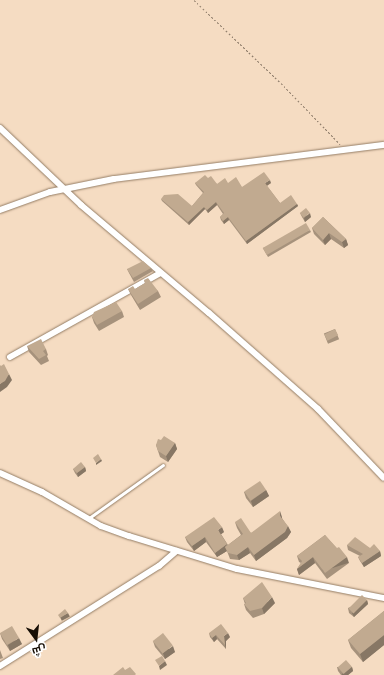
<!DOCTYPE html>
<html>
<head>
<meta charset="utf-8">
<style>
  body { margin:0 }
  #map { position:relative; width:384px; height:675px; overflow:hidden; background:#f5dcc2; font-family:Quicksand,Cairo,sans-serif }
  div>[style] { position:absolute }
  .path>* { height:1px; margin-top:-0.5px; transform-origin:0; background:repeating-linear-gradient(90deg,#887765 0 2px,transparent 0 4px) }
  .roads { filter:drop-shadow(0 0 1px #947d65) drop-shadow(0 0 1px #947d65) }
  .lane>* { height:3px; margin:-1.5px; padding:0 1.5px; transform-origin:1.5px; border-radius:1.5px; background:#fff }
  .street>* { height:6px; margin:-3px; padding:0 3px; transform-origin:3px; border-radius:3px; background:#fff }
  .wall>* { inset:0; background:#a6927c; transform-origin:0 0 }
  .shaded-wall>* { inset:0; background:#877765; transform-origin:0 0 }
  .building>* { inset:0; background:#c1aa90; transform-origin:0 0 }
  span { translate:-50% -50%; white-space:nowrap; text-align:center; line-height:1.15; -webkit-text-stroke:3px #fff; paint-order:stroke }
  .north { position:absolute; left:16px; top:619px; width:40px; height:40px; -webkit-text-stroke:3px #fff; paint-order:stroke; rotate:165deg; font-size:11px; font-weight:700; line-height:16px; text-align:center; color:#160e05 }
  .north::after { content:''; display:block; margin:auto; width:14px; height:18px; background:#160e05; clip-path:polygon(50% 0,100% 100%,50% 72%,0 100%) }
</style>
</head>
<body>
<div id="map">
  <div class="path">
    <i style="left:194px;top:0;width:120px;rotate:43.7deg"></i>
    <i style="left:281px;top:83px;width:85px;rotate:46deg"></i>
  </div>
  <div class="roads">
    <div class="lane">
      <i style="left:89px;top:518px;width:91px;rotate:-35.6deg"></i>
    </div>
    <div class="street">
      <i style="left:0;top:128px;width:112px;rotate:43.5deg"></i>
      <i style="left:81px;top:205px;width:167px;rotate:40.2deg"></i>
      <i style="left:209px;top:313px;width:145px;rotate:41.4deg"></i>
      <i style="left:318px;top:409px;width:95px;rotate:46.3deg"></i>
      <i style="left:0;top:210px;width:53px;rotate:-19.8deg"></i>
      <i style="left:50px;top:192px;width:65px;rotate:-11.5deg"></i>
      <i style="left:114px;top:179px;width:272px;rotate:-7.2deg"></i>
      <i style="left:10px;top:357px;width:172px;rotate:-29.2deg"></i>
      <i style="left:0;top:473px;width:46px;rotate:24.3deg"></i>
      <i style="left:42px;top:492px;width:68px;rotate:30deg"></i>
      <i style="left:101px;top:526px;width:30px;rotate:20deg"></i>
      <i style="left:129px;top:536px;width:113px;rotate:17deg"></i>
      <i style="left:237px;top:569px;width:150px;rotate:11.2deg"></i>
      <i style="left:0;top:666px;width:188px;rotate:-32.2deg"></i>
      <i style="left:159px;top:566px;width:23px;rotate:-41deg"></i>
    </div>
  </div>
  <div class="wall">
    <i style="clip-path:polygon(208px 178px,217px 184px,228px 183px,242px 187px,271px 183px,267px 186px,280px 203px,297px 204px,298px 206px,247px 244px,229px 220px,224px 224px,221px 220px,220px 217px,223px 214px,217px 205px,208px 213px,205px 209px,189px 225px,162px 201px,161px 199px,192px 206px,203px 193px,196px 185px,195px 183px)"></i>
    <i style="clip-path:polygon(300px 213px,311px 217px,305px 222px,302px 217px)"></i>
    <i style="clip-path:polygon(323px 217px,346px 239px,348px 245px,344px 248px,331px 239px,325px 245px,314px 234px,312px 228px)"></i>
    <i style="clip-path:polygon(310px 230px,311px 232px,268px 257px,264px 250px,263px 248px)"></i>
    <i style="clip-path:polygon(151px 268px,153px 271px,134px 282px,129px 273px,127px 269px)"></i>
    <i style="clip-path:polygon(144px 280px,158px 291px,161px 297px,140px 310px,131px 295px,128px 289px,135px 289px,145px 283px)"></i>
    <i style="clip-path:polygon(122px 311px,124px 317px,99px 331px,94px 323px,92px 317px)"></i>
    <i style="left:335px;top:329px;width:11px;height:12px;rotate:68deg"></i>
    <i style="clip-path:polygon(27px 346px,46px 349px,48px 355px,47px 356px,49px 361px,41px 365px,29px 352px)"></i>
    <i style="clip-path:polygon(161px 440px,175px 443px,177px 449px,168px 462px,160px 457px,156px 445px)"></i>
    <i style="clip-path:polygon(85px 467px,86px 471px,78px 477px,75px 473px,73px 469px)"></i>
    <i style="clip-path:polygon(266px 490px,269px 496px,253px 507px,246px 498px,244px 492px)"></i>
    <i style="clip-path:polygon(282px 517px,282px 518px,291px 532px,287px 538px,256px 561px,250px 553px,239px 560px,230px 559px,227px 551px,217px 557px,206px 542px,194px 551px,187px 542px,185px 537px,224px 532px,221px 534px,228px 545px,241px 535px,237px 528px,235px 522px,251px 533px)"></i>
    <i style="clip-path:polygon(325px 535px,349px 563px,327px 579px,315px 563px,299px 575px,297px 569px,301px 563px,299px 562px,297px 556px)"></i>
    <i style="clip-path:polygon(347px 545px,370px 548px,380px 551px,381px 556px,364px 567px,360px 561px,358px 557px,360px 556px,348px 550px)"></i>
    <i style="clip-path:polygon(243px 598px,275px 603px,264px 614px,253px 618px,246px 610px,244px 604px,245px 604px)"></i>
    <i style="clip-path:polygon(367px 600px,368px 604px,354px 617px,349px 613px,348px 608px)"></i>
    <i style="clip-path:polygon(384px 611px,384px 645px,363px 662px,351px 648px,348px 640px)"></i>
    <i style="clip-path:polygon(0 633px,22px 644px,10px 651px,2px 639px)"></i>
    <i style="clip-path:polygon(209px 633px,230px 637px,226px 641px,226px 649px,217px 639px,214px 642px,210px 637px)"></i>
    <i style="clip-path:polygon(153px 641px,175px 652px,165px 659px,155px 647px)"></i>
    <i style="clip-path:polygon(0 650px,3px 658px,0 659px)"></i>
    <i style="clip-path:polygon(337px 667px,352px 667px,353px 671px,348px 675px,341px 675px,338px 671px)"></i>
  </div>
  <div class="shaded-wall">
    <i style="clip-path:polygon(270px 180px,271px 183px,266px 186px,265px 183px)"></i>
    <i style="clip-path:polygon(216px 202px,217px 205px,208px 213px,207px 210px)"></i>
    <i style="clip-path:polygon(297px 204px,298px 206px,247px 244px,246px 241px)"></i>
    <i style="clip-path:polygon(204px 207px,205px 209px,189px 225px,188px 222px)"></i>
    <i style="clip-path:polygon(310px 213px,311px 217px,305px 222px,304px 218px)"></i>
    <i style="clip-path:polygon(228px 217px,229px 220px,224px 224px,223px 221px)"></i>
    <i style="clip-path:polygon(329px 233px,331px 239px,325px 245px,323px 240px)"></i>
    <i style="clip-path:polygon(346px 239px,348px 245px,344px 248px,342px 242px)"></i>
    <i style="clip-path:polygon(9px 374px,12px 380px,7px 387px,0 392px,0 384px)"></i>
    <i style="clip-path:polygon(175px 443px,177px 449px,168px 462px,166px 456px)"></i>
    <i style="clip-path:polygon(101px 459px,102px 461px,96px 465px,96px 463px)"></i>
    <i style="clip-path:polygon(85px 467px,86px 471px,78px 477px,77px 473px)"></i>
    <i style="clip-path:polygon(266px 490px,269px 496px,253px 507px,251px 501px)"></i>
    <i style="clip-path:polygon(280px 511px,282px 517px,282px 522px,280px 516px)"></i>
    <i style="clip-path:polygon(288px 526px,291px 532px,287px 538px,256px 561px,254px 555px)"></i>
    <i style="clip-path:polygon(222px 527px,224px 532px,220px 535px,218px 530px)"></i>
    <i style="clip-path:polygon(205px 537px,206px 542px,194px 551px,192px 546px)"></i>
    <i style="clip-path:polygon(227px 544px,225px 547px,227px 551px,217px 557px,215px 553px)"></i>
    <i style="clip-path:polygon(248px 547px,250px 553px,239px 560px,237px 555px)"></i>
    <i style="clip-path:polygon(380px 551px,381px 556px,364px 567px,362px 563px)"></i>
    <i style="clip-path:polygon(313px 557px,315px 563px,299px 575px,297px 569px)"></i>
    <i style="left:347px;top:557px;width:6px;height:27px;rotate:72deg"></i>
    <i style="clip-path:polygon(272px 597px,275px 603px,264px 614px,262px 608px)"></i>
    <i style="clip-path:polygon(367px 600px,368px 604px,354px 617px,352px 613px)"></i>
    <i style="left:68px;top:613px;width:4px;height:9px;rotate:63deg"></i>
    <i style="clip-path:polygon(228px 633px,230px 637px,226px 641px,226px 649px,225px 645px,224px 636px)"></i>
    <i style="clip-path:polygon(216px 635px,217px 639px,214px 642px,212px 638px)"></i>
    <i style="clip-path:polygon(384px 635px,384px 645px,363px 662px,360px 654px)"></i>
    <i style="clip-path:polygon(19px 638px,22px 644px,10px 651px,8px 645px)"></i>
    <i style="clip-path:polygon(173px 646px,175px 652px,165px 659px,163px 653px)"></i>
    <i style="clip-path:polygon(165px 661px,167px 665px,160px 670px,159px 666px)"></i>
    <i style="clip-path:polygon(352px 667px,353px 671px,348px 675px,342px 675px,342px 674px)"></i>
  </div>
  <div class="building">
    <i style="clip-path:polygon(264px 172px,270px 180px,265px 183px,280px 203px,291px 195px,297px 204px,246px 241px,228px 217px,223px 221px,220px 217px,224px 213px,216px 202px,207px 210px,204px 207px,188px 222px,161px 199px,164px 195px,178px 194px,192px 206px,204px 192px,195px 183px,205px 175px,208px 178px,211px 176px,217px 184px,225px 178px,228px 183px,236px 177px,242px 187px)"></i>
    <i style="left:306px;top:208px;width:6px;height:8px;rotate:51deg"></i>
    <i style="clip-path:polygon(323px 217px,346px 239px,342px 242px,329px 233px,323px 240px,312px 228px)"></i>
    <i style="left:306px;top:223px;width:8px;height:50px;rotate:60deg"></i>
    <i style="clip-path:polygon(143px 261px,151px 268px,133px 278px,127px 269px)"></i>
    <i style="clip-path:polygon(148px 278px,158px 291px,138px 304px,128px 289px,133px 286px,135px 289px,145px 283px,144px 280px)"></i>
    <i style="clip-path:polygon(116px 302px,122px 311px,97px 325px,92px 317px,94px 312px)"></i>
    <i style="left:335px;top:329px;width:7px;height:12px;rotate:63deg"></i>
    <i style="clip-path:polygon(41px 339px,46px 349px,43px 351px,46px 355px,39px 359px,27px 346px)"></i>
    <i style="clip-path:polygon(4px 364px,9px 374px,5px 381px,0 384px,0 365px,1px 366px)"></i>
    <i style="clip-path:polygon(164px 436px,175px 443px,166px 456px,158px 451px,156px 445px,158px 439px,161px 440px)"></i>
    <i style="clip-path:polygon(98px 454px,101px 459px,96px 463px,93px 458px)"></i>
    <i style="clip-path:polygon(81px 462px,85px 467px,77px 473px,73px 469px)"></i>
    <i style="left:260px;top:481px;width:11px;height:19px;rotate:56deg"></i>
    <i style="clip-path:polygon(280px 511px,280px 516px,288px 526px,285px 532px,254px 555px,248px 547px,237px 555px,228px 553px,225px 547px,243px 534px,235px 522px,241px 518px,251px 533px)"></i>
    <i style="clip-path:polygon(214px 517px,222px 527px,218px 530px,227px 544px,215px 553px,205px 537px,192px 546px,185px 537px)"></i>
    <i style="clip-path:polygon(325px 535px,337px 548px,339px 547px,347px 557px,325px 573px,313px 557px,297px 569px,302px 561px,297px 556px)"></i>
    <i style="clip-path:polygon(355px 537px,370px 548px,374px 544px,380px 551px,362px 563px,358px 557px,363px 554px,347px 545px)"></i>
    <i style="clip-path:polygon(262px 582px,272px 597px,262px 608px,250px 611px,244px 604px,246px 603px,243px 598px)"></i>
    <i style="left:362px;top:595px;width:7px;height:19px;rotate:45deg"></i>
    <i style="clip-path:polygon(65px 609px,68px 613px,60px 618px,58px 615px)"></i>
    <i style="clip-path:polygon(384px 611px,384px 635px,360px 654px,348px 640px)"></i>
    <i style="clip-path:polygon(221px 624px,228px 633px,224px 636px,225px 645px,216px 635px,212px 638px,209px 633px)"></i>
    <i style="left:12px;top:626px;width:14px;height:14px;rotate:60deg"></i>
    <i style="left:163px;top:633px;width:16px;height:13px;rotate:52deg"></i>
    <i style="clip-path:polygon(162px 656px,165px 661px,159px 666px,155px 660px)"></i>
    <i style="left:346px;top:660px;width:9px;height:11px;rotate:49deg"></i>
    <i style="clip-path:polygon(123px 667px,125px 670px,130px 667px,136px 674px,135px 675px,113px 675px)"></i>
  </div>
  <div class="north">ش</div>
</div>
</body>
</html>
